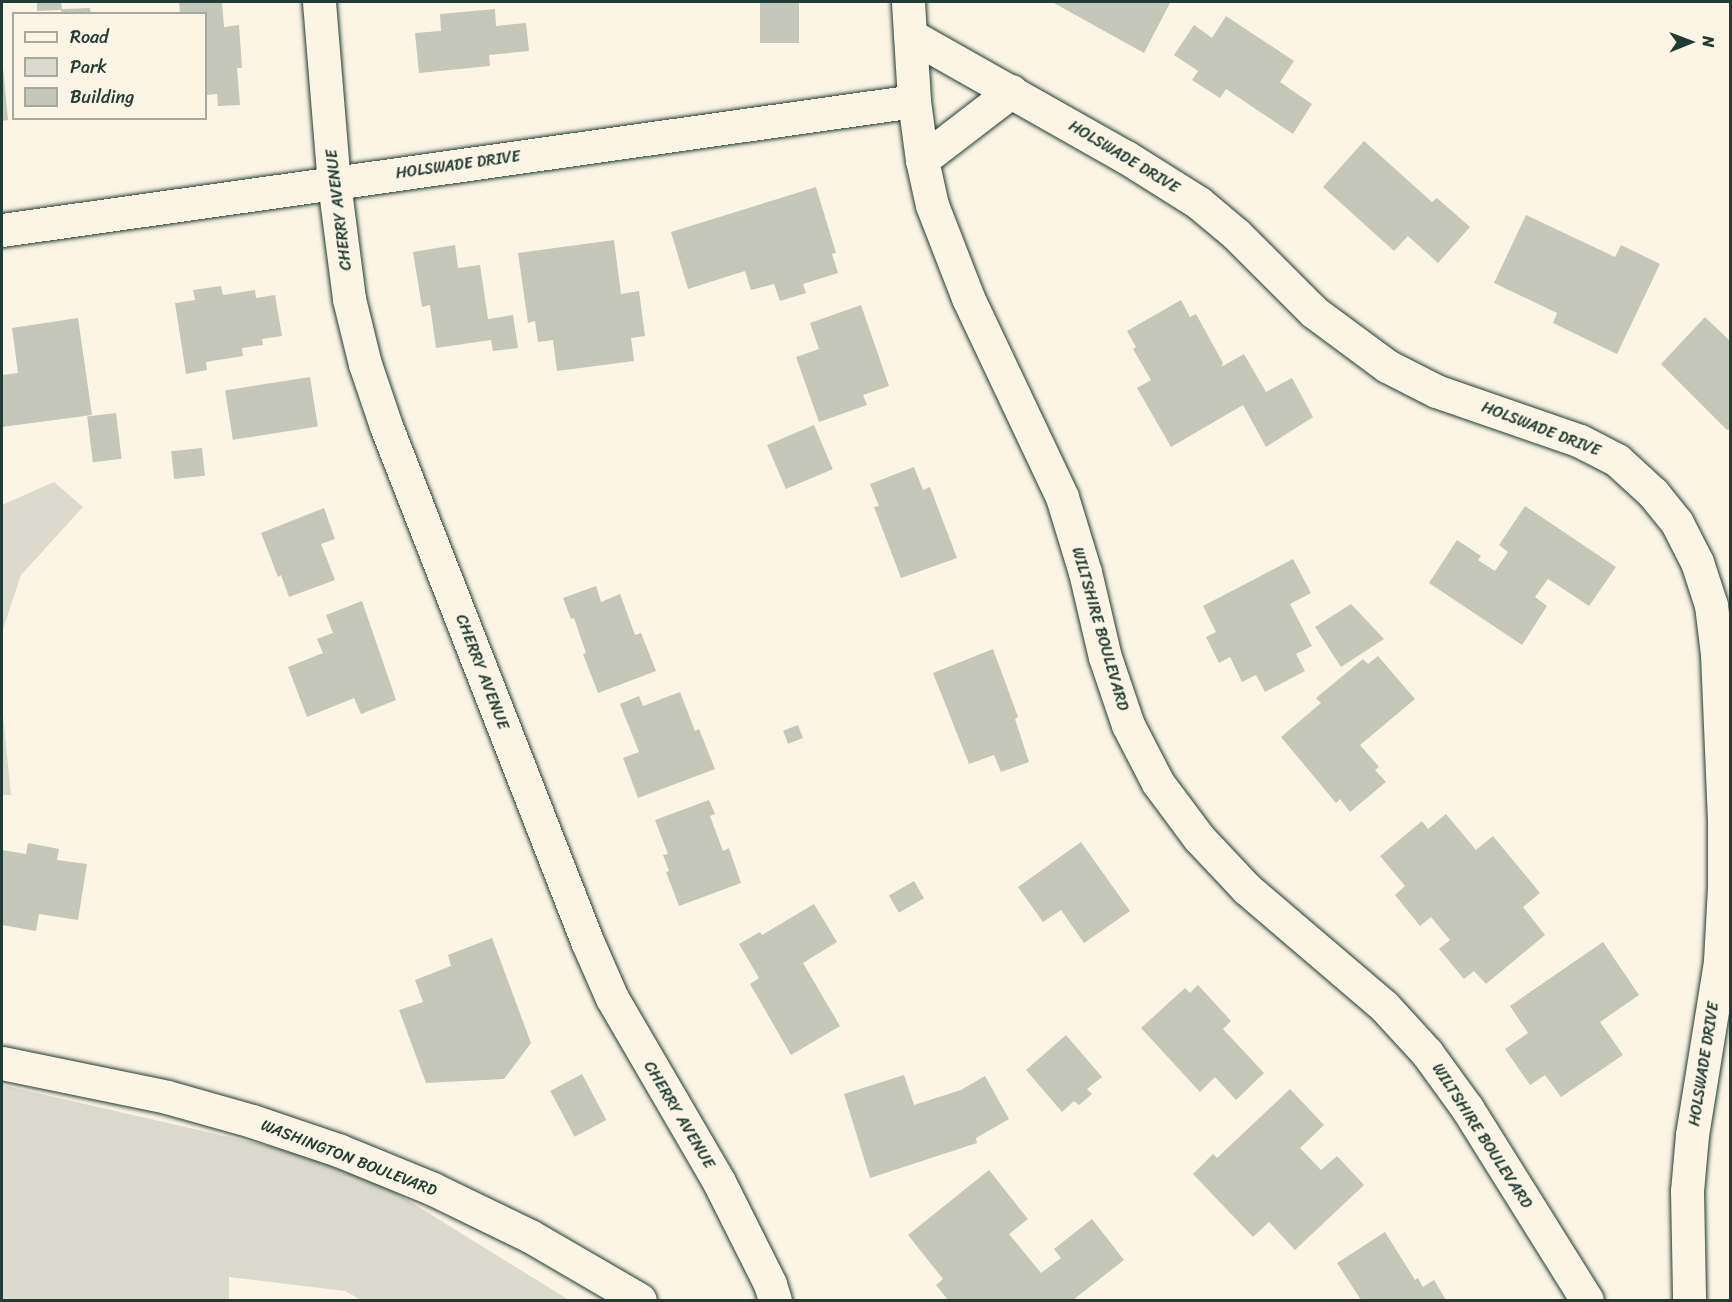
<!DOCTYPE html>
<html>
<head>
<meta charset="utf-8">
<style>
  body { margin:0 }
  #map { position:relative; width:1732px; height:1302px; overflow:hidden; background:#fcf5e5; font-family:Sriracha,sans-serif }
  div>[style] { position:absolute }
  .green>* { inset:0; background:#dcdacc }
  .building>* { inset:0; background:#c5c7b9; transform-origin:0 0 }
  .roads { filter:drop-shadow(0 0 2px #1f3d34) drop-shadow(0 0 2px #1f3d34) }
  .minor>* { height:33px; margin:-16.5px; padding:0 16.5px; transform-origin:16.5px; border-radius:16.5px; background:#fcf5e5 }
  span { translate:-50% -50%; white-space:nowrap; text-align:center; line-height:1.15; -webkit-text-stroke:4.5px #fcf5e5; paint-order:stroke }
  .street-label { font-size:16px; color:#1f3d34 }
  .frame { position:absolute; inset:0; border:3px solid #1f3d34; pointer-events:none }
  .legend { position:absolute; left:12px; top:12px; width:195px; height:108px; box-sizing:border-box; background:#fcf5e5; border:2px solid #a4ab9e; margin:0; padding:8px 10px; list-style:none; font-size:18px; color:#1f3d34 }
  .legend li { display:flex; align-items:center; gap:12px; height:30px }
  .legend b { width:30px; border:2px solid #a4ab9e }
  .north { position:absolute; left:1660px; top:12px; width:60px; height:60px; -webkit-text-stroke:4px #fcf5e5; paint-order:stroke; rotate:89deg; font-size:16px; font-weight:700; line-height:24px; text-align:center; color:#1f3d34 }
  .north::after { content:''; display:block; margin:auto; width:21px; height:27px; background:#1f3d34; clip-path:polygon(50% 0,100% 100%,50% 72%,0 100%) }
</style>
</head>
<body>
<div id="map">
  <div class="green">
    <i style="clip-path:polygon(54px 482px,83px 507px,21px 575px,2px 632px,2px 505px)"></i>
    <i style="clip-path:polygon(2px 705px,11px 795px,2px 795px)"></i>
    <i style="clip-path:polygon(2px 1085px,351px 1165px,569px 1300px,361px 1300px,345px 1291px,229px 1277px,229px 1300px,2px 1300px)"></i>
  </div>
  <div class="building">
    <i style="clip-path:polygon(37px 2px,61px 2px,62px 9px,90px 8px,91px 14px,61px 14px,61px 10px,37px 11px)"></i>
    <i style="clip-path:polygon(179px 2px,222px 2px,224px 27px,239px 25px,242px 68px,237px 68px,240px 105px,218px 106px,217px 94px,206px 95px,206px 14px,180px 14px)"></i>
    <i style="left:760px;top:2px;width:39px;height:41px"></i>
    <i style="clip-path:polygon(1052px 2px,1166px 2px,1170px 3px,1144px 53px)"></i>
    <i style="clip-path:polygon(495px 9px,496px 26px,526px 23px,529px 51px,489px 55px,490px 66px,419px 73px,415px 33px,441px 31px,440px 14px)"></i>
    <i style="clip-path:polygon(1226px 16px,1294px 61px,1280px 82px,1312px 104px,1293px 134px,1226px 89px,1220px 98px,1192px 80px,1198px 71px,1174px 55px,1194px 25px,1212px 38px)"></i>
    <i style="clip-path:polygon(2px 57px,8px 120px,2px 121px)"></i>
    <i style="clip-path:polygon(1364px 141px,1432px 202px,1437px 198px,1470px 227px,1438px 263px,1408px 236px,1394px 251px,1323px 187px)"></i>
    <i style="clip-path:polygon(816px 187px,836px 253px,832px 254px,838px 273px,803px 284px,806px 293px,780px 301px,774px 284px,751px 290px,745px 271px,688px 289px,671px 232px)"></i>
    <i style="clip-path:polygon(1526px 215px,1615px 257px,1621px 245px,1660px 264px,1617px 354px,1553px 323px,1557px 313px,1494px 283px)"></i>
    <i style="clip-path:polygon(614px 240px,621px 294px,639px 291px,645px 336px,631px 338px,634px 361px,557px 371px,553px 340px,538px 342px,535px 321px,528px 323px,518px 253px)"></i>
    <i style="clip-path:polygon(455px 245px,458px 268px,480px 265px,488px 319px,513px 315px,518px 348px,493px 351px,491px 340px,436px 348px,430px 305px,422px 307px,413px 252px)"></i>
    <i style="clip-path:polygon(221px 286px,223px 295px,255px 290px,256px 298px,275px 295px,282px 336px,262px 339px,263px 345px,242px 348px,243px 356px,206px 362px,207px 370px,186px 374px,175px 303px,195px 300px,193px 290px)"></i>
    <i style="clip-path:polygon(1181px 300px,1190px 317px,1196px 314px,1223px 363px,1221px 367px,1244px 354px,1266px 392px,1292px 378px,1313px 417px,1266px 447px,1243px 405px,1171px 447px,1137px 388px,1151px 380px,1133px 349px,1136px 347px,1127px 331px)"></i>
    <i style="clip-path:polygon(861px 305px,889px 386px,863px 395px,867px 405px,819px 422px,796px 357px,819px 349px,810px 323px)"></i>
    <i style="clip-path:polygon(1705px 317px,1730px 341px,1730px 429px,1727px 430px,1661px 364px)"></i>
    <i style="clip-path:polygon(78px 318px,92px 415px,2px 427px,2px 375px,18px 373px,12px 328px)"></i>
    <i style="left:310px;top:377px;width:50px;height:86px;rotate:81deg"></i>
    <i style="left:116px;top:413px;width:46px;height:29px;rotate:83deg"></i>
    <i style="left:814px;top:425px;width:48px;height:51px;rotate:67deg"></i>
    <i style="left:202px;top:448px;width:28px;height:31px;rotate:84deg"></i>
    <i style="clip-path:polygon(914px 467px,923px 490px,930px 487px,957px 558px,901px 578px,874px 507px,879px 506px,870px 484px)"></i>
    <i style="clip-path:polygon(1525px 506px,1616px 567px,1589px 606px,1548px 579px,1535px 597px,1547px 606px,1522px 645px,1429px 583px,1457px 540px,1481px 556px,1478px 560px,1495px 571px,1508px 552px,1499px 545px)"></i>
    <i style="clip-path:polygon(324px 508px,335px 539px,321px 544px,335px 580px,289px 597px,281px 575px,278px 577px,261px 533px)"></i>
    <i style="clip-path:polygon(1293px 559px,1311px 593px,1290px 604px,1312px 646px,1296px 654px,1305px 671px,1265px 692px,1256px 675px,1242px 682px,1230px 657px,1219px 663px,1206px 637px,1216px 632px,1203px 606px)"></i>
    <i style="clip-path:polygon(596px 586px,601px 602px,620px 594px,635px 635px,641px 633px,656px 671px,598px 693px,583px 654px,586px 653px,574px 618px,571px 619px,563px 598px)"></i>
    <i style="clip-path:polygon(362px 601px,396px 700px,361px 714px,354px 698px,307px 717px,288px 667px,323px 653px,317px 639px,333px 633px,326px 615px)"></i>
    <i style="clip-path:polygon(1351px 604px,1384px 639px,1341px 667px,1315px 627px)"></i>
    <i style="clip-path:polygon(993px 649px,1018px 717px,1015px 719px,1029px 762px,1001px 772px,994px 755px,969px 764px,933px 673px)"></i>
    <i style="clip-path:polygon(1378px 656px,1415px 699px,1360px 745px,1379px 767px,1375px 770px,1386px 782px,1350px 812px,1340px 799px,1336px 803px,1281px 737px,1321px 703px,1316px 698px,1363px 659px,1368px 664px)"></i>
    <i style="clip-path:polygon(680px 692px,695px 731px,699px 729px,715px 769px,638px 798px,623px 758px,639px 752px,620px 704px,639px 696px,643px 706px)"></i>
    <i style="left:798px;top:725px;width:14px;height:16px;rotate:69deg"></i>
    <i style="clip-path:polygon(709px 800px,715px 814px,710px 816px,723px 851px,729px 848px,741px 883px,679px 906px,666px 872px,669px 871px,663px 855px,668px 854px,655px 820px)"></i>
    <i style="clip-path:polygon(1446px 814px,1476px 850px,1493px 836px,1540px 893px,1523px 907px,1545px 935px,1486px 984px,1474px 971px,1464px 979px,1439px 949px,1450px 940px,1431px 917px,1420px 926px,1395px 895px,1405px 886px,1380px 856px,1422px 821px,1428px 829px)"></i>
    <i style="clip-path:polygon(1081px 842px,1130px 911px,1084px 943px,1061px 910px,1043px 922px,1018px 887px)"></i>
    <i style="clip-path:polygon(28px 843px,59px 849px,57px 860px,87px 864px,78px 920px,39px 914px,36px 931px,2px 925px,2px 850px,26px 854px)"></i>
    <i style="left:914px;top:881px;width:20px;height:29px;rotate:60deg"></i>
    <i style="clip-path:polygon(814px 904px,837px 942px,803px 963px,840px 1026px,791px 1055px,750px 984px,759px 978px,739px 944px,760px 932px,762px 935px)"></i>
    <i style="clip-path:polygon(492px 938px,531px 1043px,504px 1079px,426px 1083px,399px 1010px,423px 1002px,415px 980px,451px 966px,448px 955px)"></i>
    <i style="clip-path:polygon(1603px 942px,1639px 995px,1600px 1022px,1623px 1055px,1561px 1097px,1545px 1075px,1530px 1085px,1505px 1049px,1528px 1033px,1510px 1006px)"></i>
    <i style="clip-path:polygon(1198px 985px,1231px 1021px,1223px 1029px,1264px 1073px,1236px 1100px,1215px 1077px,1200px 1092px,1141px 1028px,1185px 988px,1190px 993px)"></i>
    <i style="clip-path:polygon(1066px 1035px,1102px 1077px,1087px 1089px,1092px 1094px,1079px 1105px,1074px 1101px,1062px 1112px,1026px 1070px)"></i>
    <i style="left:582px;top:1074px;width:52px;height:36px;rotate:62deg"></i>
    <i style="clip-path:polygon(904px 1075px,914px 1105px,961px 1090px,985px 1076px,1009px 1119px,976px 1138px,977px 1143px,870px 1178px,844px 1094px)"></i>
    <i style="clip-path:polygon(1290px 1089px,1324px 1125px,1300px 1148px,1321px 1170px,1337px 1156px,1364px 1185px,1295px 1250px,1269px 1222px,1253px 1237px,1193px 1174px,1213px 1154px,1217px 1158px)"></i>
    <i style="clip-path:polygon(989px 1170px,1028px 1219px,1009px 1234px,1041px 1273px,1061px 1258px,1054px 1249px,1092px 1219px,1124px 1260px,1073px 1300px,948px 1300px,936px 1285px,943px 1279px,908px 1235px)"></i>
    <i style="clip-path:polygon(1385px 1232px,1415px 1280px,1418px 1278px,1423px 1287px,1434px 1280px,1446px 1300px,1361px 1300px,1337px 1263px)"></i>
  </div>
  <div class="roads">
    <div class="minor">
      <i style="left:319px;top:2px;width:182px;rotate:85.3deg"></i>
      <i style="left:334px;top:183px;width:117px;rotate:82.6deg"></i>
      <i style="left:349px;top:299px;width:67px;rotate:76.2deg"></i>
      <i style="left:365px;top:364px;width:65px;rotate:71.3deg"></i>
      <i style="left:386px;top:426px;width:553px;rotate:68.68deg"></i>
      <i style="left:587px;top:941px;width:62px;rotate:66.3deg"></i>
      <i style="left:612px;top:998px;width:213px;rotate:59.8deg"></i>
      <i style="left:719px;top:1182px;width:114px;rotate:63.4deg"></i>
      <i style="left:770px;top:1284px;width:17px;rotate:73deg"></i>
      <i style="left:908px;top:2px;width:99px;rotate:86.5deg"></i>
      <i style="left:914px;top:101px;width:60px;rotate:82.3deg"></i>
      <i style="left:922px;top:160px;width:46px;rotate:77.5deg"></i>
      <i style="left:932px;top:205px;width:100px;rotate:68.8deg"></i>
      <i style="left:968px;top:298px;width:220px;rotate:64.7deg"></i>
      <i style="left:1062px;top:497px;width:78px;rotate:73deg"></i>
      <i style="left:1085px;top:572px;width:87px;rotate:76.8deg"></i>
      <i style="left:1105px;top:657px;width:72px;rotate:71.3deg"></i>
      <i style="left:1128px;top:725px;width:65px;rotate:62.7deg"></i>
      <i style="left:1158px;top:783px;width:69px;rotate:53.3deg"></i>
      <i style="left:1199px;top:838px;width:70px;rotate:46.7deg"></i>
      <i style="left:1247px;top:889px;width:180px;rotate:40.5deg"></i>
      <i style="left:1384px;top:1006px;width:64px;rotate:47.5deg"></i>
      <i style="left:1427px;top:1053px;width:68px;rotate:54deg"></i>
      <i style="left:1467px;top:1108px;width:226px;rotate:58deg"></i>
      <i style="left:910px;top:35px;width:248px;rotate:29.5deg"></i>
      <i style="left:1126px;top:157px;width:86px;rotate:32.2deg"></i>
      <i style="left:1199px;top:203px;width:48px;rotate:40deg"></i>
      <i style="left:1236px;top:234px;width:110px;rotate:45deg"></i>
      <i style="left:1314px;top:312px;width:91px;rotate:36.5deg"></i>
      <i style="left:1387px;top:366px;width:55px;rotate:27deg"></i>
      <i style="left:1436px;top:391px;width:152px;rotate:19.1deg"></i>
      <i style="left:1580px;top:441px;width:42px;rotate:27.2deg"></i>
      <i style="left:1617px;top:460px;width:49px;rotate:42.5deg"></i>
      <i style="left:1653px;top:493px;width:38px;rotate:51deg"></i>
      <i style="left:1677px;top:523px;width:44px;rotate:62.9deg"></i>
      <i style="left:1697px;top:562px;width:45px;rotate:72deg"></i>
      <i style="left:1711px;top:605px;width:49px;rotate:83deg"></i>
      <i style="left:1717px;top:654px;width:169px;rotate:87.6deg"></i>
      <i style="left:1724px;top:823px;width:64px;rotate:90deg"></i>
      <i style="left:1724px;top:887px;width:75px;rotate:93.1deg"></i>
      <i style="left:1720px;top:962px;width:175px;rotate:99.2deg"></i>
      <i style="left:1692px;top:1135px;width:56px;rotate:95.1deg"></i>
      <i style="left:1687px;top:1191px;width:109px;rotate:88.9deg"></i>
      <i style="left:922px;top:160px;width:113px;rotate:-37.5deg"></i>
      <i style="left:2px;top:230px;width:921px;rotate:-8.05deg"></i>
      <i style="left:2px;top:1063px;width:168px;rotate:11.6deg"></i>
      <i style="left:167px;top:1097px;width:88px;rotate:15.8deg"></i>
      <i style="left:252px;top:1121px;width:91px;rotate:18.6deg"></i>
      <i style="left:338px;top:1150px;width:103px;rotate:22.3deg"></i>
      <i style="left:433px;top:1189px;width:108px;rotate:25.9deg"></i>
      <i style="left:530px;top:1236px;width:127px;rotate:30.2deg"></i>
    </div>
  </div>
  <div class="street-label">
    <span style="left:1124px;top:157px;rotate:31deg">HOLSWADE DRIVE</span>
    <span style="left:458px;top:165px;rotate:-8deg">HOLSWADE DRIVE</span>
    <span style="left:339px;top:210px;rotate:-97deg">CHERRY AVENUE</span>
    <span style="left:1541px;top:429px;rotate:21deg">HOLSWADE DRIVE</span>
    <span style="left:1100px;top:629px;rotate:74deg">WILTSHIRE BOULEVARD</span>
    <span style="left:482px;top:672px;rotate:69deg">CHERRY AVENUE</span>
    <span style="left:1704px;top:1064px;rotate:-81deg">HOLSWADE DRIVE</span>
    <span style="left:679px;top:1115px;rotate:59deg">CHERRY AVENUE</span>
    <span style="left:1482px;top:1136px;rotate:57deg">WILTSHIRE BOULEVARD</span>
    <span style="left:349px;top:1158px;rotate:21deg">WASHINGTON BOULEVARD</span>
  </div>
  <div class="frame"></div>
  <ul class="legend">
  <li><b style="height:8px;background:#fcf5e5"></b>Road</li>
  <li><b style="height:16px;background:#dcdacc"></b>Park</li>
  <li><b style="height:16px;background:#c5c7b9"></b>Building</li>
  </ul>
  <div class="north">N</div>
</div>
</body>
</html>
